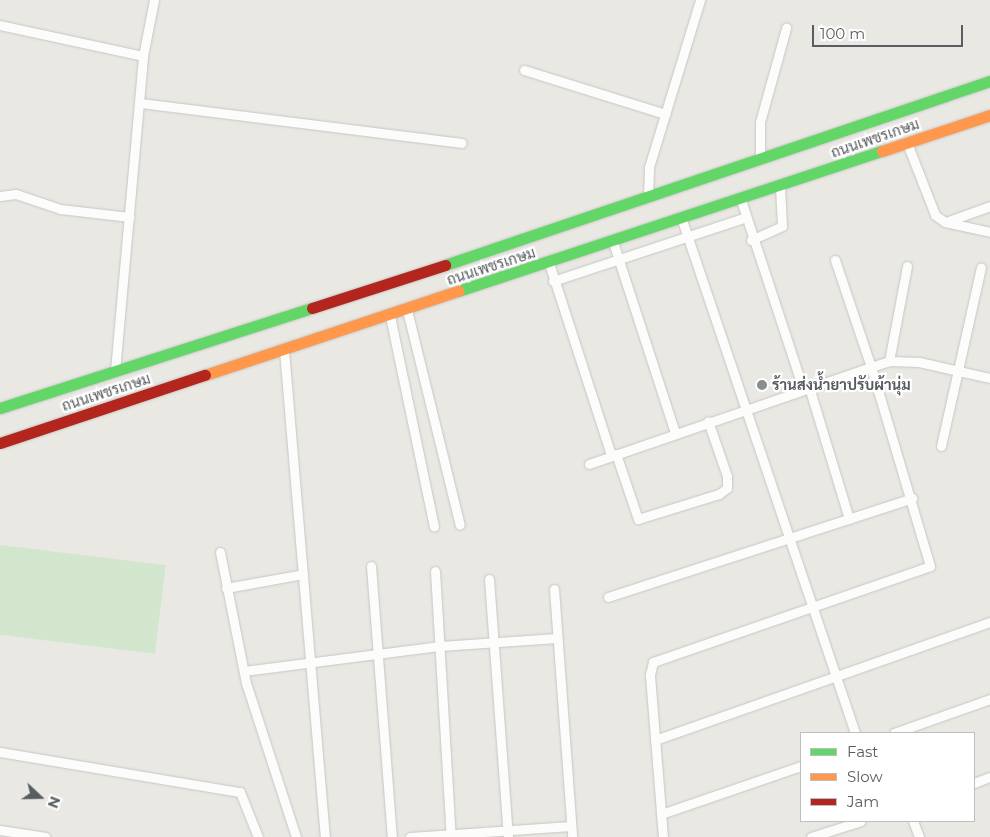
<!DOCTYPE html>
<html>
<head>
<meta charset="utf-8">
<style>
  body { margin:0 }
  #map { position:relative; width:990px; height:837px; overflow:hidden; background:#e9e8e3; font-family:Montserrat,Sarabun,sans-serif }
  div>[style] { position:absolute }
  .green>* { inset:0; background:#d2e6ce; transform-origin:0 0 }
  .roads { filter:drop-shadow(0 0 1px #c6c6c5) drop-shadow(0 0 1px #c6c6c5) }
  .street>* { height:9px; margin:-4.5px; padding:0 4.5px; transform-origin:4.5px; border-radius:4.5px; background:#fcfcfb }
  .fast>* { height:11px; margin:-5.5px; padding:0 5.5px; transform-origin:5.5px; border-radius:5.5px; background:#63d668 }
  .slow>* { height:11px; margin:-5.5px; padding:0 5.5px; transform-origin:5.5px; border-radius:5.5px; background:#ff974d }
  .jam>* { height:11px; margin:-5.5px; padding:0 5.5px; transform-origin:5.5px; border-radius:5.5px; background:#b3261e }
  .dots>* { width:14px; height:14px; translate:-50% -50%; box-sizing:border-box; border:2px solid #fff; border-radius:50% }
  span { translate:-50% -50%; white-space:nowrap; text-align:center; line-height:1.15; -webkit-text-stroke:4.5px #fff; paint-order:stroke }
  .street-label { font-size:15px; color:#595d61 }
  .poi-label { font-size:15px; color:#595d61; font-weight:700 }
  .left { translate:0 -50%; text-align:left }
  .legend { position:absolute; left:800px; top:732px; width:175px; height:90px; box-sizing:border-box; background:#fff; border:1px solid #bdbec0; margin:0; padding:6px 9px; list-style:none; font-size:15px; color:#595d61 }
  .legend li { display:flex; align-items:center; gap:10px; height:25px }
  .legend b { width:25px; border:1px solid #bdbec0 }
  .north { position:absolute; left:15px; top:772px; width:50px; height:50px; -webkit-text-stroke:4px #fff; paint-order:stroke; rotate:111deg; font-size:14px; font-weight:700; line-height:20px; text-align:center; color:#595d61 }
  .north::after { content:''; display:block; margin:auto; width:18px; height:22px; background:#595d61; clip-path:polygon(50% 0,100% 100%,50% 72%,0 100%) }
  .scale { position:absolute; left:812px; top:25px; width:151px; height:22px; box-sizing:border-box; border:2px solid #595d61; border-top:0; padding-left:6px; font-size:15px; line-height:18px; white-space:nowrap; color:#595d61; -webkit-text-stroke:4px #fff; paint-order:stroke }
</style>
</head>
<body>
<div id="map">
  <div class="green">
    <i style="left:0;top:545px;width:167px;height:89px;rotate:7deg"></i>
  </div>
  <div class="roads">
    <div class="street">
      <i style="left:0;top:25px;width:146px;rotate:12.2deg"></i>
      <i style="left:524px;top:70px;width:148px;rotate:17.3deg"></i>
      <i style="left:141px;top:103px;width:323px;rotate:7.1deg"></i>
      <i style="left:907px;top:143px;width:77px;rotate:68.7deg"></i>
      <i style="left:935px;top:215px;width:12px;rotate:35deg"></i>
      <i style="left:945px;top:222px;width:46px;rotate:12.5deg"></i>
      <i style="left:760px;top:159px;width:37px;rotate:-90deg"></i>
      <i style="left:760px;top:122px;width:98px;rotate:-74.5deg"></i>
      <i style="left:0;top:196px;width:16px;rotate:-7deg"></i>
      <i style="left:16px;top:194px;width:46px;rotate:18.8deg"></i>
      <i style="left:60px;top:209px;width:70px;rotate:6.5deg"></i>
      <i style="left:648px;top:197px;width:30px;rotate:-88deg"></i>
      <i style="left:649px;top:167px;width:175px;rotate:-73deg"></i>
      <i style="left:741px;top:200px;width:199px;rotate:71.8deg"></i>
      <i style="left:682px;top:220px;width:541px;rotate:71.36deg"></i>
      <i style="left:946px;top:222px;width:47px;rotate:-20deg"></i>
      <i style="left:751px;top:240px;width:34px;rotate:-24deg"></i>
      <i style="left:782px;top:226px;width:40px;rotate:-92.9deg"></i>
      <i style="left:613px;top:242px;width:201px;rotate:72deg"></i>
      <i style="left:549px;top:263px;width:202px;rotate:72.1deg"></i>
      <i style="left:907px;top:266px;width:97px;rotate:100.7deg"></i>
      <i style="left:889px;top:361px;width:30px;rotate:2deg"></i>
      <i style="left:919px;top:362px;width:73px;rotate:12.7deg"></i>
      <i style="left:553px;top:281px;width:201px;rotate:-18.3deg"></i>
      <i style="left:407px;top:310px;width:221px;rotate:76.2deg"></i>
      <i style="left:390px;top:316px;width:215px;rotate:78.2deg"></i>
      <i style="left:284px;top:350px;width:489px;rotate:85.2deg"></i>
      <i style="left:115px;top:371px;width:316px;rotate:-84.9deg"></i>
      <i style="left:143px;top:56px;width:57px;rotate:-78.9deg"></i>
      <i style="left:809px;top:387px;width:138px;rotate:73.1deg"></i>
      <i style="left:941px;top:446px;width:183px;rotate:-77.4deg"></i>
      <i style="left:616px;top:454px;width:69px;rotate:71.3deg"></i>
      <i style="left:638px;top:519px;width:85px;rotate:-17.2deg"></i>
      <i style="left:719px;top:494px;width:10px;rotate:-37deg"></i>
      <i style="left:727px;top:488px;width:12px;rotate:-90deg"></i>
      <i style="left:727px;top:476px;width:58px;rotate:-109.1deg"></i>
      <i style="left:589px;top:464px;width:298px;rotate:-19deg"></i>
      <i style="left:871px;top:367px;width:113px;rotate:-108.6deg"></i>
      <i style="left:220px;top:552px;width:134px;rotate:78.8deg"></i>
      <i style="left:246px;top:683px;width:162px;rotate:72deg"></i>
      <i style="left:371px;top:566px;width:272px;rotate:85.6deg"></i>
      <i style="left:435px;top:571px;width:266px;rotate:86.6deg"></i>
      <i style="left:489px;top:579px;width:259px;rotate:85.8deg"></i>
      <i style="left:226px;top:588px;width:78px;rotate:-10.3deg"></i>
      <i style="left:554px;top:589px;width:249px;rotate:85.8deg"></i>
      <i style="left:608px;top:597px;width:320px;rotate:-18deg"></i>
      <i style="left:244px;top:671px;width:198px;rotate:-7.3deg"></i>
      <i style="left:440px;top:646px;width:117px;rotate:-3.9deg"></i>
      <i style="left:894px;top:733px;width:102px;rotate:-19.5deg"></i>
      <i style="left:655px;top:740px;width:355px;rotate:-19.4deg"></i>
      <i style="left:0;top:752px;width:243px;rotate:9.5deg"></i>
      <i style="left:240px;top:792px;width:48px;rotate:68.2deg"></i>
      <i style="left:974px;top:783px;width:17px;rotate:-21deg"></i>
      <i style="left:661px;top:814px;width:148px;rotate:-18.9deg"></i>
      <i style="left:913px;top:821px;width:17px;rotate:69deg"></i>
      <i style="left:0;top:830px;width:46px;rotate:8.8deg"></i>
      <i style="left:410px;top:837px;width:161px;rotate:-3.9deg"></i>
      <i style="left:663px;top:837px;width:163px;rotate:-94.6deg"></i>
      <i style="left:650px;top:675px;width:13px;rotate:-77deg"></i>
      <i style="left:653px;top:662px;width:293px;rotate:-19.1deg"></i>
      <i style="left:930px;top:566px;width:208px;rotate:-106.5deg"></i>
      <i style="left:871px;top:367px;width:19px;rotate:-18deg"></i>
      <i style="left:811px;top:837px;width:52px;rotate:-17.7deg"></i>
    </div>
    <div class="fast">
      <i style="left:445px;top:265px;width:575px;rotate:-18.66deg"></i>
      <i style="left:458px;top:291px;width:447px;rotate:-18.3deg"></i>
      <i style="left:0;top:408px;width:328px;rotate:-17.8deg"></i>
    </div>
    <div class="slow">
      <i style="left:882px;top:151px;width:114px;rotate:-18.4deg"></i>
      <i style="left:205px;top:375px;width:267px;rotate:-18.4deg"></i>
    </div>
    <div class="jam">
      <i style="left:312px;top:308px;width:140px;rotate:-17.9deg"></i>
      <i style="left:0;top:443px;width:216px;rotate:-18.4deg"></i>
    </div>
  </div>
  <div class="dots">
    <i style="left:762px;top:385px;background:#8b8e8e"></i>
  </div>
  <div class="street-label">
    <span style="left:875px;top:138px;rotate:-19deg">ถนนเพชรเกษม</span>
    <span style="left:491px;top:266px;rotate:-18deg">ถนนเพชรเกษม</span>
    <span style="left:106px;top:392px;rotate:-18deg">ถนนเพชรเกษม</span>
  </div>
  <div class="poi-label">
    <span class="left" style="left:772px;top:385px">ร้านส่งน้ำยาปรับผ้านุ่ม</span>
  </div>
  <ul class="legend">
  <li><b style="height:6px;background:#63d668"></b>Fast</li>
  <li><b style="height:6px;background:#ff974d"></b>Slow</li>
  <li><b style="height:6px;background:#b3261e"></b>Jam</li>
  </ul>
  <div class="north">N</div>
  <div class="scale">100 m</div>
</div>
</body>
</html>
